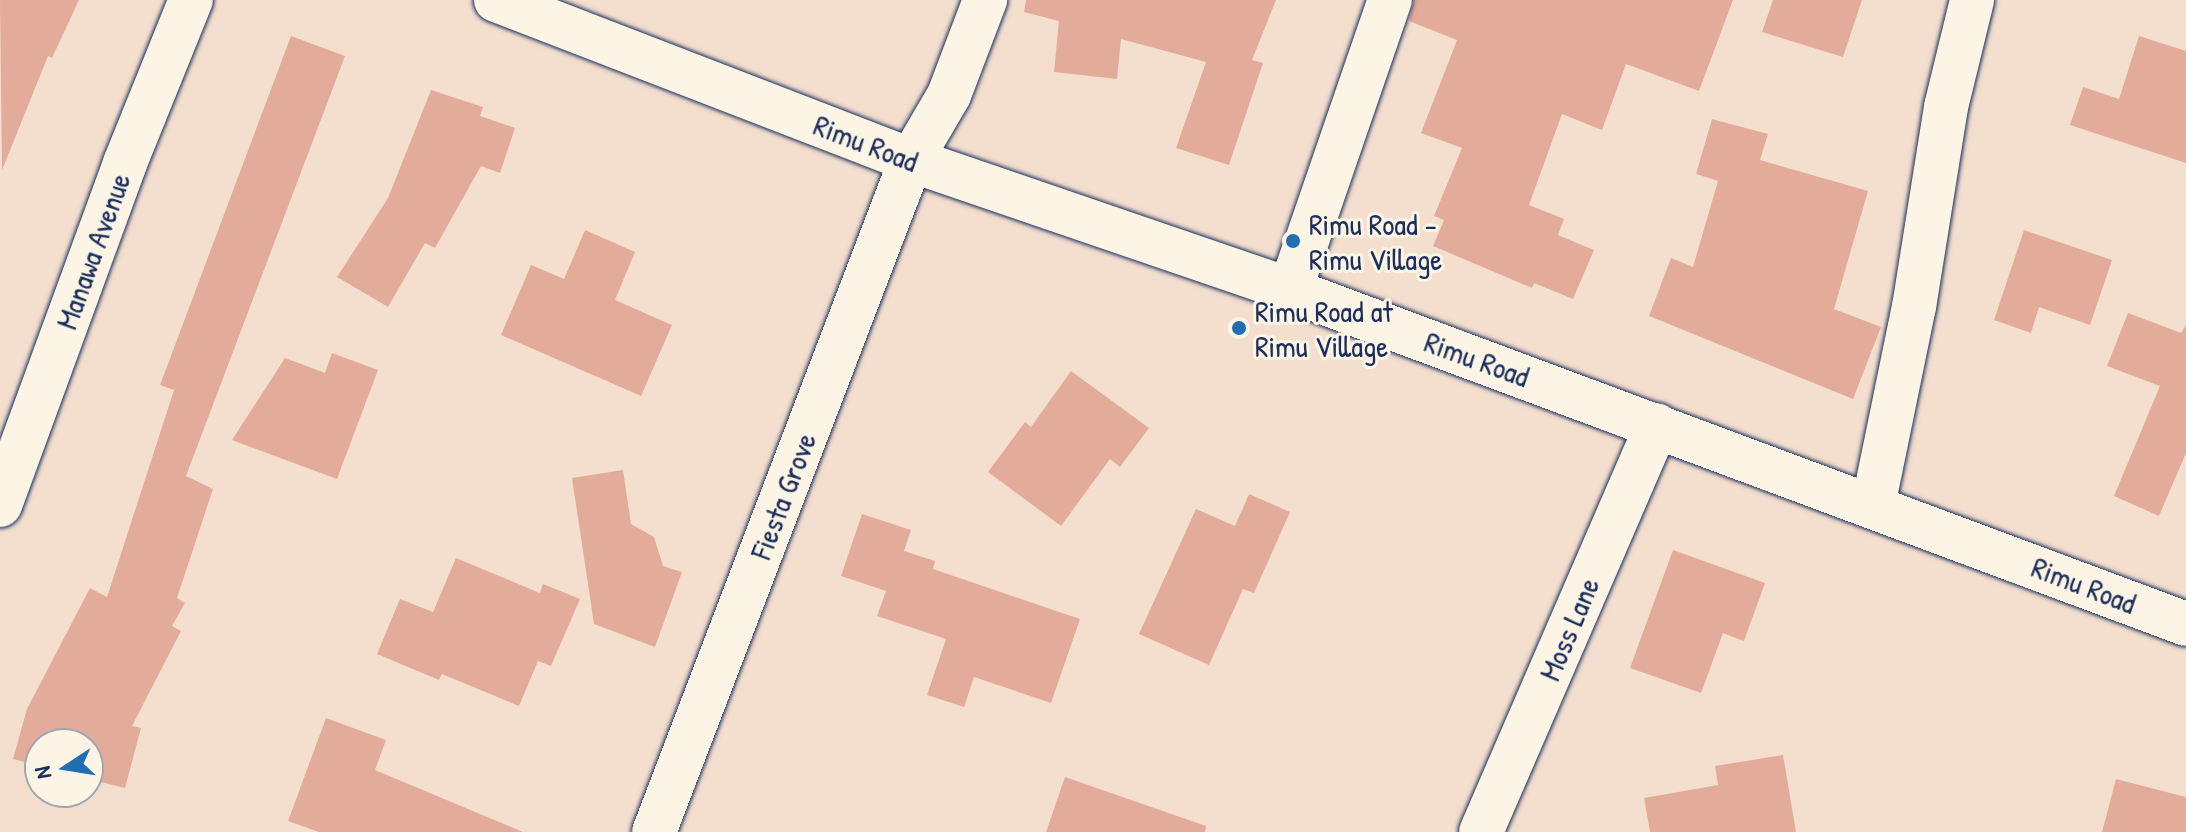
<!DOCTYPE html>
<html>
<head>
<meta charset="utf-8">
<style>
  body { margin:0 }
  #map { position:relative; width:2186px; height:832px; overflow:hidden; background:#f4dfce; font-family:"Patrick Hand",sans-serif }
  div>[style] { position:absolute }
  .building>* { inset:0; background:#e3ac9a }
  .roads { filter:drop-shadow(0 0 2px #1b2f5e) drop-shadow(0 0 2px #1b2f5e) }
  .minor>* { height:44px; margin:-22px; padding:0 22px; transform-origin:22px; border-radius:22px; background:#fcf5e5 }
  .major>* { height:44px; margin:-22px; padding:0 22px; transform-origin:22px; border-radius:22px; background:#fcf5e5 }
  .dots>* { width:22px; height:22px; translate:-50% -50%; box-sizing:border-box; border:4px solid #fcf5e5; border-radius:50% }
  span { translate:-50% -50%; white-space:nowrap; text-align:center; line-height:1.15; -webkit-text-stroke:6px #fcf5e5; paint-order:stroke }
  .street-label { font-size:30px; color:#1b2f5e }
  .poi-label { font-size:30px; color:#1b2f5e }
  .left { translate:0 -50%; text-align:left }
  .north { position:absolute; left:24px; top:728px; width:80px; height:80px; box-sizing:border-box; background:#fcf5e5; border:2px solid #a2a6af; border-radius:50%; rotate:258deg; font-size:22px; font-weight:700; line-height:32px; text-align:center; color:#1b2f5e }
  .north::after { content:''; display:block; margin:auto; width:28px; height:36px; background:#1f6fb2; clip-path:polygon(50% 0,100% 100%,50% 72%,0 100%) }
</style>
</head>
<body>
<div id="map">
  <div class="building">
    <i style="clip-path:polygon(0 0,79px 0,52px 58px,48px 56px,2px 170px)"></i>
    <i style="clip-path:polygon(1026px 0,1276px 0,1252px 60px,1263px 63px,1229px 165px,1176px 148px,1206px 62px,1121px 39px,1117px 79px,1054px 72px,1059px 21px,1024px 12px)"></i>
    <i style="clip-path:polygon(1414px 0,1733px 0,1699px 91px,1626px 64px,1602px 130px,1562px 114px,1529px 205px,1564px 219px,1558px 235px,1594px 250px,1573px 299px,1534px 283px,1532px 288px,1433px 246px,1444px 220px,1434px 216px,1462px 148px,1421px 133px,1457px 40px,1409px 21px)"></i>
    <i style="clip-path:polygon(1773px 0,1862px 0,1843px 57px,1762px 32px)"></i>
    <i style="clip-path:polygon(291px 36px,345px 56px,186px 476px,213px 489px,177px 598px,185px 603px,172px 626px,181px 631px,132px 726px,141px 728px,125px 788px,88px 779px,88px 744px,40px 744px,40px 766px,13px 759px,27px 709px,90px 588px,107px 597px,174px 390px,160px 385px)"></i>
    <i style="clip-path:polygon(2139px 36px,2186px 51px,2186px 163px,2070px 125px,2083px 87px,2119px 99px)"></i>
    <i style="clip-path:polygon(431px 90px,483px 107px,480px 116px,515px 128px,500px 173px,481px 166px,435px 248px,425px 243px,388px 307px,337px 277px,388px 198px)"></i>
    <i style="clip-path:polygon(1712px 119px,1768px 134px,1760px 160px,1868px 191px,1834px 309px,1881px 327px,1853px 399px,1649px 316px,1671px 258px,1693px 267px,1718px 181px,1696px 174px)"></i>
    <i style="clip-path:polygon(585px 230px,635px 252px,615px 300px,672px 325px,641px 396px,501px 335px,531px 265px,564px 279px)"></i>
    <i style="clip-path:polygon(2024px 230px,2112px 260px,2090px 325px,2039px 307px,2031px 333px,1994px 320px)"></i>
    <i style="clip-path:polygon(2128px 313px,2181px 333px,2186px 325px,2186px 453px,2159px 516px,2114px 496px,2160px 386px,2107px 366px)"></i>
    <i style="clip-path:polygon(332px 353px,378px 370px,337px 479px,232px 440px,285px 358px,325px 373px)"></i>
    <i style="clip-path:polygon(1071px 371px,1149px 428px,1120px 467px,1110px 459px,1061px 526px,988px 472px,1025px 422px,1031px 427px)"></i>
    <i style="clip-path:polygon(623px 470px,631px 524px,654px 537px,663px 566px,682px 572px,655px 647px,594px 624px,572px 478px)"></i>
    <i style="clip-path:polygon(1249px 494px,1290px 512px,1254px 593px,1243px 589px,1209px 665px,1139px 634px,1196px 509px,1235px 526px)"></i>
    <i style="clip-path:polygon(862px 514px,911px 530px,904px 551px,935px 561px,933px 569px,1080px 619px,1051px 703px,974px 677px,964px 707px,927px 695px,946px 639px,877px 616px,886px 591px,841px 576px)"></i>
    <i style="clip-path:polygon(1673px 550px,1765px 583px,1744px 641px,1723px 633px,1701px 693px,1630px 668px)"></i>
    <i style="clip-path:polygon(456px 558px,540px 593px,543px 584px,580px 599px,551px 666px,538px 661px,519px 706px,442px 674px,439px 680px,377px 654px,400px 599px,433px 612px)"></i>
    <i style="clip-path:polygon(326px 718px,386px 740px,375px 770px,523px 832px,319px 832px,288px 821px)"></i>
    <i style="clip-path:polygon(1783px 755px,1796px 832px,1650px 832px,1644px 798px,1718px 785px,1715px 766px)"></i>
    <i style="clip-path:polygon(1065px 777px,1206px 826px,1205px 832px,1046px 832px)"></i>
    <i style="clip-path:polygon(2116px 779px,2186px 797px,2186px 832px,2102px 832px)"></i>
  </div>
  <div class="roads">
    <div class="minor">
      <i style="left:1290px;top:290px;width:307px;rotate:-71deg"></i>
      <i style="left:0;top:505px;width:364px;rotate:-69.9deg"></i>
      <i style="left:125px;top:163px;width:176px;rotate:-68deg"></i>
      <i style="left:1873px;top:506px;width:203px;rotate:-78.4deg"></i>
      <i style="left:1914px;top:307px;width:203px;rotate:-80.9deg"></i>
      <i style="left:1946px;top:107px;width:110px;rotate:-76.3deg"></i>
      <i style="left:654px;top:832px;width:719px;rotate:-69.07deg"></i>
      <i style="left:911px;top:160px;width:75px;rotate:-59.7deg"></i>
      <i style="left:949px;top:95px;width:102px;rotate:-69.2deg"></i>
      <i style="left:1481px;top:832px;width:443px;rotate:-66.6deg"></i>
    </div>
    <div class="major">
      <i style="left:496px;top:0;width:445px;rotate:21.1deg"></i>
      <i style="left:911px;top:160px;width:401px;rotate:18.9deg"></i>
      <i style="left:1290px;top:290px;width:956px;rotate:20.44deg"></i>
    </div>
  </div>
  <div class="dots">
    <i style="left:1293px;top:241px;background:#1f6fb2"></i>
    <i style="left:1239px;top:328px;background:#1f6fb2"></i>
  </div>
  <div class="street-label">
    <span style="left:866px;top:143px;rotate:21deg">Rimu Road</span>
    <span style="left:93px;top:251px;rotate:-70deg">Manawa Avenue</span>
    <span style="left:1477px;top:359px;rotate:20deg">Rimu Road</span>
    <span style="left:783px;top:496px;rotate:-69deg">Fiesta Grove</span>
    <span style="left:2084px;top:585px;rotate:21deg">Rimu Road</span>
    <span style="left:1569px;top:629px;rotate:-67deg">Moss Lane</span>
  </div>
  <div class="poi-label">
    <span class="left" style="left:1309px;top:241px">Rimu Road -<br>Rimu Village</span>
    <span class="left" style="left:1255px;top:328px">Rimu Road at<br>Rimu Village</span>
  </div>
  <div class="north">N</div>
</div>
</body>
</html>
